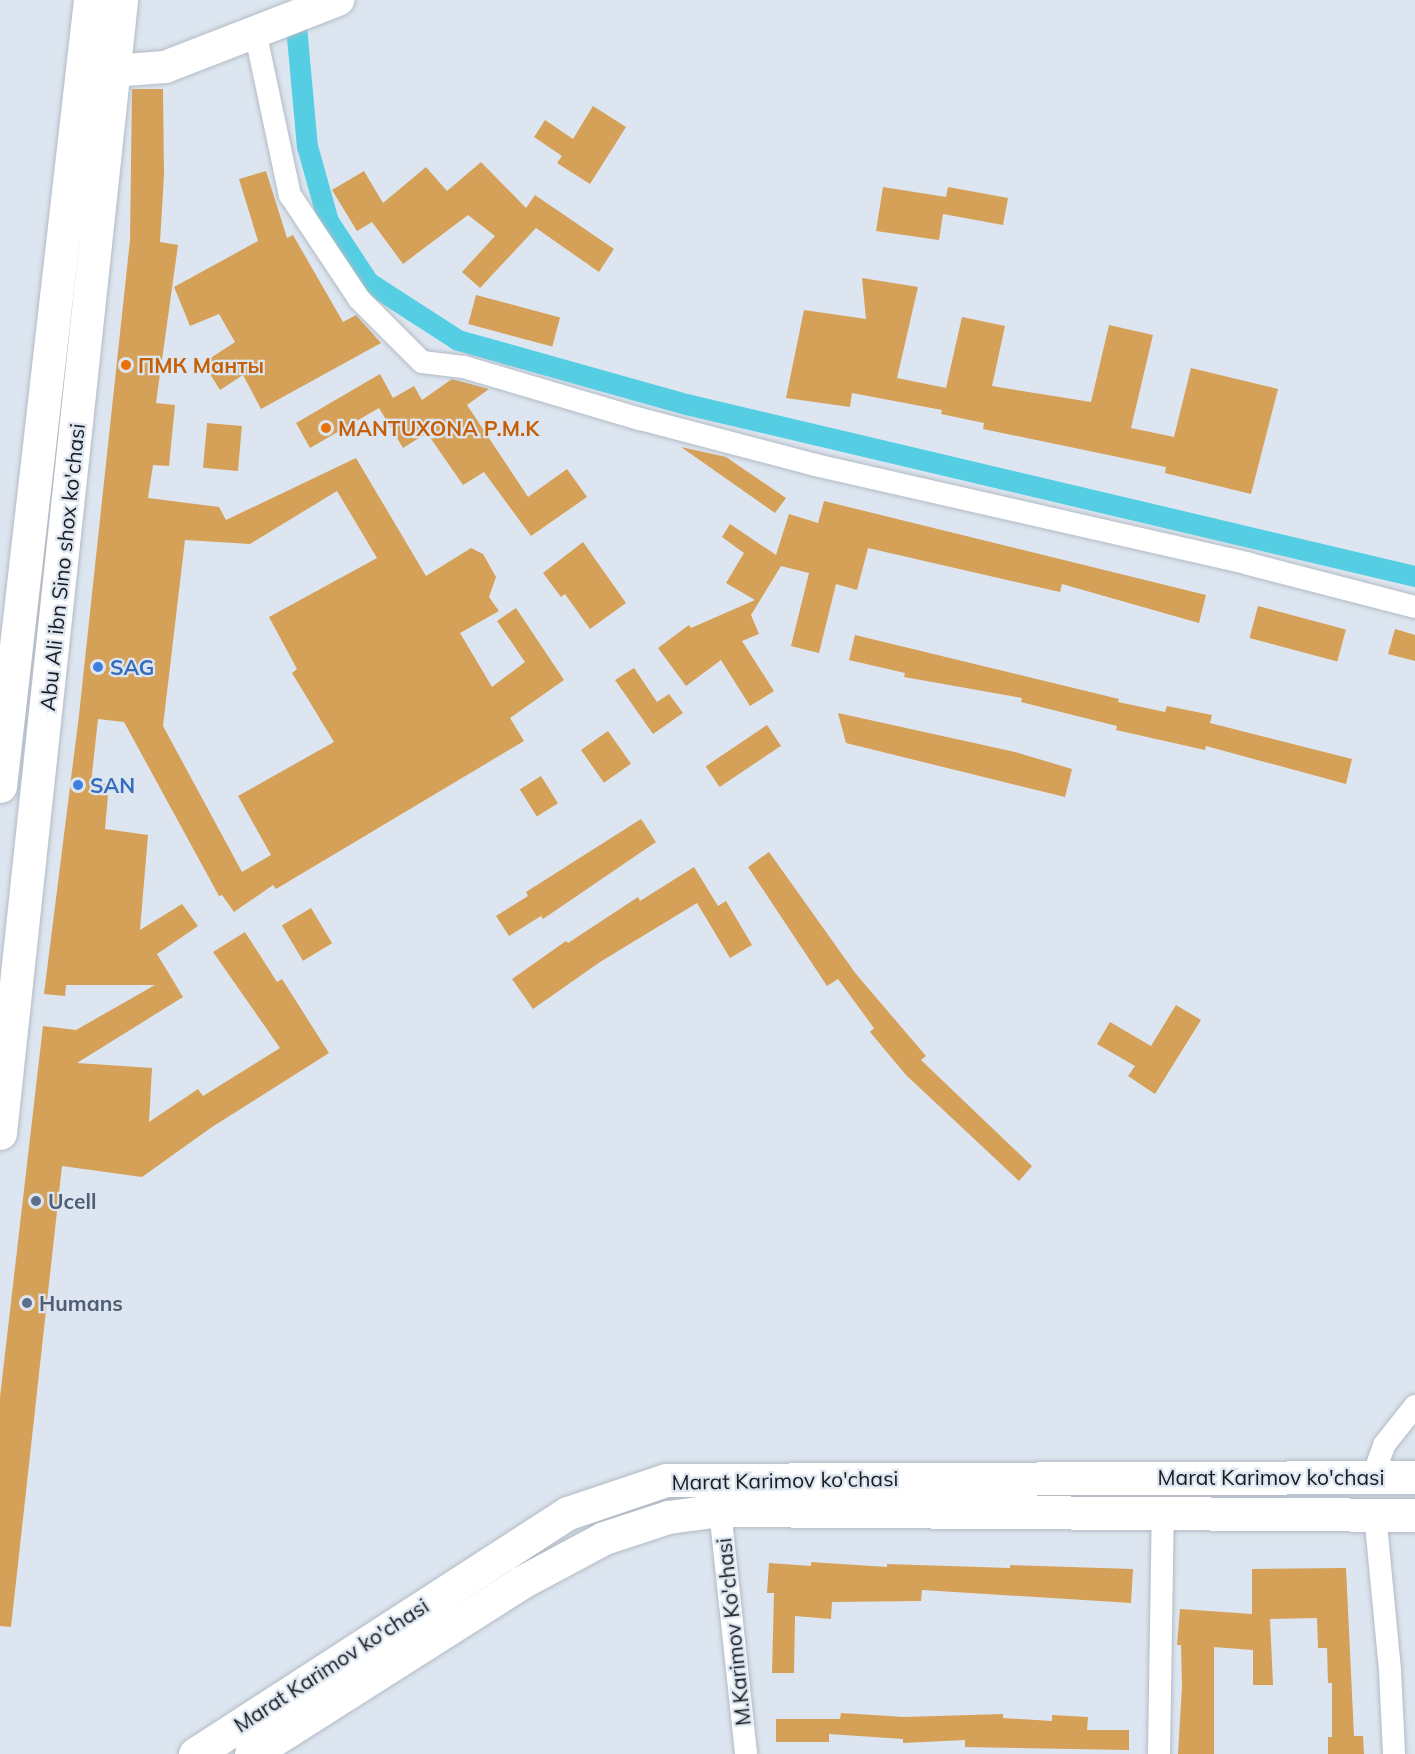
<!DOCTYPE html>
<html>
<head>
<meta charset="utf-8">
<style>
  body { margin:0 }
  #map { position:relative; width:1415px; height:1754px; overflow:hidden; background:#dde6f0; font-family:Mulish,sans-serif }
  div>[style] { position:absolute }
  .canal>* { height:21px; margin:-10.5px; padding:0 10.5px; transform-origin:10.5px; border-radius:10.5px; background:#55cee3 }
  .building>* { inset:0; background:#d5a057; transform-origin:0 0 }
  .roads { filter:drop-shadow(0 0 2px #b3bbc5) drop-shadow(0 0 2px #b3bbc5) }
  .street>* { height:22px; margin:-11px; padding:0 11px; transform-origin:11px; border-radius:11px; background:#fff }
  .secondary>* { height:32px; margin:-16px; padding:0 16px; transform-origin:16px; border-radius:16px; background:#fff }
  .primary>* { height:33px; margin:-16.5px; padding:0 16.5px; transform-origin:16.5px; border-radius:16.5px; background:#fff }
  .dots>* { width:16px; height:16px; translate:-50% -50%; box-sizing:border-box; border:3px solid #dde6f0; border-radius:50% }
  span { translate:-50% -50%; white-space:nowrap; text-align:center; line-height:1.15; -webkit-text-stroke:4.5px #dde6f0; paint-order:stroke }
  .food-label { font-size:21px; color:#c56008; font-weight:700 }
  .left { translate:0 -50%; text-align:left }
  .street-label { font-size:21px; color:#181b1f }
  .shop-label { font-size:21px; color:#366cbe; font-weight:700 }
  .service-label { font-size:21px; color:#4e5e75; font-weight:700 }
</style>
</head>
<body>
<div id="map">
  <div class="canal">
    <i style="left:296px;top:26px;width:121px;rotate:84.8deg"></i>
    <i style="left:307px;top:146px;width:78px;rotate:74.4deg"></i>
    <i style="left:328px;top:221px;width:73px;rotate:56.7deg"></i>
    <i style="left:368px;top:282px;width:107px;rotate:32.8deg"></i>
    <i style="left:458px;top:340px;width:237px;rotate:15.7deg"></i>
    <i style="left:686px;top:404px;width:749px;rotate:13.28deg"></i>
  </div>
  <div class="building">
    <i style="clip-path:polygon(evenodd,132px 89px,163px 89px,164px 175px,160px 242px,178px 245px,156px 403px,175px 405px,169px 466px,153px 465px,148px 498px,219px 507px,226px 520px,356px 458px,426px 576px,471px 548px,483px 554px,496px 577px,489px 597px,499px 611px,460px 633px,492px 687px,525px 662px,497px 621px,516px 608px,564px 680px,510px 718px,524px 741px,276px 889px,273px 885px,234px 912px,222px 895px,219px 896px,124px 722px,98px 719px,91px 783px,109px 784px,105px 829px,148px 835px,140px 930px,182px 904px,198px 926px,157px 954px,183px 997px,77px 1063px,152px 1068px,149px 1122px,198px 1089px,203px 1096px,280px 1048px,213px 952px,245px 932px,277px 982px,282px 979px,329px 1053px,212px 1127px,142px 1177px,62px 1166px,11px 1627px,0 1626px,0 1397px,43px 1026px,76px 1030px,155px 985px,66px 985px,65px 996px,44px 994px,79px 715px,130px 240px,132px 89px,337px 491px,377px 558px,269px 617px,297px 669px,292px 673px,334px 742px,238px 796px,271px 855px,242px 872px,163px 726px,185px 540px,250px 544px,337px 491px)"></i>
    <i style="clip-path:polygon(593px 106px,626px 127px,590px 184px,557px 163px,562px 156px,534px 137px,545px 120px,573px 139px)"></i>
    <i style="clip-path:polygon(481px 162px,526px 208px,535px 195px,614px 249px,599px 272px,536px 228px,480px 288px,462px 272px,495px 236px,468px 215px,403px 264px,372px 222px,357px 231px,332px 190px,364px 171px,383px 203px,426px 167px,447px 191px)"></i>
    <i style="clip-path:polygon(266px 171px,287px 238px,293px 235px,343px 322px,356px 315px,381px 343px,261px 409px,243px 375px,220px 390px,203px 363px,235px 342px,219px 314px,190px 326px,174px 287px,258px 241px,239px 179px)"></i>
    <i style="clip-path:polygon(883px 187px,946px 197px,948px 187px,1008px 198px,1003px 225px,943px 214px,939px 240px,876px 231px)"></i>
    <i style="clip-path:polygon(862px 278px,918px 287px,897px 378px,946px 388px,962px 317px,1005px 326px,992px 386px,1091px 402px,1109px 325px,1153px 335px,1131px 428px,1174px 437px,1191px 368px,1278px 389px,1251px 494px,1165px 473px,1166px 467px,983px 429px,984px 423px,941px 414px,942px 410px,852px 393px,850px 407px,786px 398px,804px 310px,866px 319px)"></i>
    <i style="left:476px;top:295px;width:87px;height:30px;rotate:15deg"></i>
    <i style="clip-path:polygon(380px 374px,393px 398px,414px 386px,422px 400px,452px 379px,489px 389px,467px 405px,528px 497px,567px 469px,587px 497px,531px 536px,484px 472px,463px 485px,427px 433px,403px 448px,379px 408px,310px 448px,296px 423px)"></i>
    <i style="left:207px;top:423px;width:35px;height:45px;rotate:5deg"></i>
    <i style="clip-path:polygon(681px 447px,726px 457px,786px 498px,775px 513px)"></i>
    <i style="clip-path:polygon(824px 501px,1206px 595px,1199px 623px,1062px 584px,1060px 592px,868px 548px,857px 590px,836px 584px,819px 653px,791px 646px,809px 573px,781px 566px,751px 615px,759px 634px,742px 641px,774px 691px,750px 706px,721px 660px,686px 686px,658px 648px,689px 625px,691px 628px,755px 600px,726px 583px,744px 553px,722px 537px,730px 524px,776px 555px,789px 514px,818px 523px)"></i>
    <i style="clip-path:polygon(583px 542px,626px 603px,590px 629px,565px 594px,561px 597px,543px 573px)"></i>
    <i style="left:1258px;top:606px;width:91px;height:33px;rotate:15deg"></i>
    <i style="clip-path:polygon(1395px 629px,1415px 635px,1415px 661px,1388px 654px)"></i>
    <i style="clip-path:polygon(855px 635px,1119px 699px,1118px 702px,1165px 712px,1167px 706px,1212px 715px,1210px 723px,1352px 759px,1346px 784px,1206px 746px,1205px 750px,1116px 730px,1117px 726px,1021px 702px,1022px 698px,904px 677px,905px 673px,849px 660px)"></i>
    <i style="clip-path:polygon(634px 668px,657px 702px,669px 694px,683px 713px,653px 734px,615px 680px)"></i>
    <i style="clip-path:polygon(838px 713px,1015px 752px,1072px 769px,1065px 797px,846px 743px)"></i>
    <i style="left:767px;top:725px;width:25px;height:74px;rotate:56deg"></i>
    <i style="left:608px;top:731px;width:40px;height:33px;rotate:55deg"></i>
    <i style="left:541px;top:776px;width:32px;height:25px;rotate:58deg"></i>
    <i style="clip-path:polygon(641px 819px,656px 842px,543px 919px,541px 916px,509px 936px,496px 916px,528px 896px,526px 892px)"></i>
    <i style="clip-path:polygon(769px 852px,856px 974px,926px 1056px,921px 1060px,1032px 1166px,1019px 1181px,906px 1075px,870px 1032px,874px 1028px,838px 979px,827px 986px,748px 867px)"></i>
    <i style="clip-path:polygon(694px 867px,718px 906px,726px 901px,752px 945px,730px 958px,697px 903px,600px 962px,533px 1009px,512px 979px,566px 941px,568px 943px,638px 897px,640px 901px)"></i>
    <i style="left:311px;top:908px;width:41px;height:34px;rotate:59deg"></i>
    <i style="clip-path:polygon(1176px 1005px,1201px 1020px,1155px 1094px,1128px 1076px,1135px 1066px,1097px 1044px,1110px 1022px,1151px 1046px)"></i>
    <i style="clip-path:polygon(811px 1562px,887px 1567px,887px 1564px,1010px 1568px,1010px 1565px,1133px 1569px,1131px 1603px,922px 1590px,921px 1601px,832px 1602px,831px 1619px,795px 1616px,794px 1673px,772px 1673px,774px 1593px,767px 1593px,769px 1563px,811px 1566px)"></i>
    <i style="clip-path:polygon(1346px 1568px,1354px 1736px,1363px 1736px,1364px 1754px,1328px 1754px,1328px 1737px,1332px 1737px,1332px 1683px,1328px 1683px,1327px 1648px,1318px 1648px,1317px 1618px,1270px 1619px,1273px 1685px,1253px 1685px,1253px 1650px,1214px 1647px,1214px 1754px,1178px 1754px,1182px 1686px,1181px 1645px,1177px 1645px,1180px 1609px,1252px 1614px,1252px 1569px)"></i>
    <i style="clip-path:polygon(841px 1713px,904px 1717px,1003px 1714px,1003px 1718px,1052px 1721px,1052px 1715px,1088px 1717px,1087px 1730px,1129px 1730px,1129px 1750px,965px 1747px,965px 1740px,903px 1743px,903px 1739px,829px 1734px,829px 1742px,776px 1742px,776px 1719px,840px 1719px)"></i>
  </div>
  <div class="roads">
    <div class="street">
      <i style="left:255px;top:31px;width:168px;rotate:78deg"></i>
      <i style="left:290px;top:195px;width:125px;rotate:56.4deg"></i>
      <i style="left:359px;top:299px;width:89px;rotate:45deg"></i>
      <i style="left:422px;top:362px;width:42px;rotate:6.8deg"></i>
      <i style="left:464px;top:367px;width:184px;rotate:16.5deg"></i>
      <i style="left:640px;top:419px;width:181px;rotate:14.7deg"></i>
      <i style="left:815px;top:465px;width:445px;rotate:12.8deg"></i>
      <i style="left:1249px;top:564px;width:171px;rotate:14.5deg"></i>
      <i style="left:1373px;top:1476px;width:33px;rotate:-70deg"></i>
      <i style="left:1384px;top:1445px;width:50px;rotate:-51.5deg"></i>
      <i style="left:720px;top:1510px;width:245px;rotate:83.9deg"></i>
      <i style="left:1375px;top:1514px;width:158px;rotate:84.5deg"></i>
      <i style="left:1390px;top:1671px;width:83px;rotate:87.2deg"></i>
      <i style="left:1159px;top:1754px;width:242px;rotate:-89.1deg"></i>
    </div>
    <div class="secondary">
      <i style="left:88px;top:69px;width:24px;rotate:5deg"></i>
      <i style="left:112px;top:71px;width:53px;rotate:-4.3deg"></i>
      <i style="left:165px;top:67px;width:186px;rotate:-21.2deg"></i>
    </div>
    <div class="primary">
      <i style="left:0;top:786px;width:791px;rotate:-83.47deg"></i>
      <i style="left:0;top:1133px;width:1139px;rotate:-83.9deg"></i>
      <i style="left:195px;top:1754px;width:444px;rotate:-32.9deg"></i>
      <i style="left:568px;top:1513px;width:103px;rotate:-18.6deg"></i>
      <i style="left:666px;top:1480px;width:749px;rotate:-0.23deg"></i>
      <i style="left:251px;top:1754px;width:319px;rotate:-32.4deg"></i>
      <i style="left:520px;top:1583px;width:95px;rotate:-28.2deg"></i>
      <i style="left:604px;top:1538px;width:67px;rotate:-18.2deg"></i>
      <i style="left:668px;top:1517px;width:52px;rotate:-7.7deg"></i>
      <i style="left:720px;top:1510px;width:695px;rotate:0.41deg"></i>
    </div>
  </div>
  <div class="dots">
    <i style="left:126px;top:365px;background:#e8710a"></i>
    <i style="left:326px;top:428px;background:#e8710a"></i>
    <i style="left:98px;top:667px;background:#3f7fe0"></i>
    <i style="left:78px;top:785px;background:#3f7fe0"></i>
    <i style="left:36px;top:1201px;background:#5c6f8a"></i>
    <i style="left:27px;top:1303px;background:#5c6f8a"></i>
  </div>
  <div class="food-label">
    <span class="left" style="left:138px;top:365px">ПМК Манты</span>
    <span class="left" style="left:338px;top:428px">MANTUXONA P.M.K</span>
  </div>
  <div class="street-label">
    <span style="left:62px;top:567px;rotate:-84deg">Abu Ali ibn Sino shox ko'chasi</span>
    <span style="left:1271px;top:1477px">Marat Karimov ko'chasi</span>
    <span style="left:785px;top:1480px;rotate:-1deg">Marat Karimov ko'chasi</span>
    <span style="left:733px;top:1632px;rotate:-96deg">M.Karimov Ko'chasi</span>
    <span style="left:331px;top:1665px;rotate:-33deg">Marat Karimov ko'chasi</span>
  </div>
  <div class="shop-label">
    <span class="left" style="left:110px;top:667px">SAG</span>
    <span class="left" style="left:90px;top:785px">SAN</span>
  </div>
  <div class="service-label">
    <span class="left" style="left:48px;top:1201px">Ucell</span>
    <span class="left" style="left:39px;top:1303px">Humans</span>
  </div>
</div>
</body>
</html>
